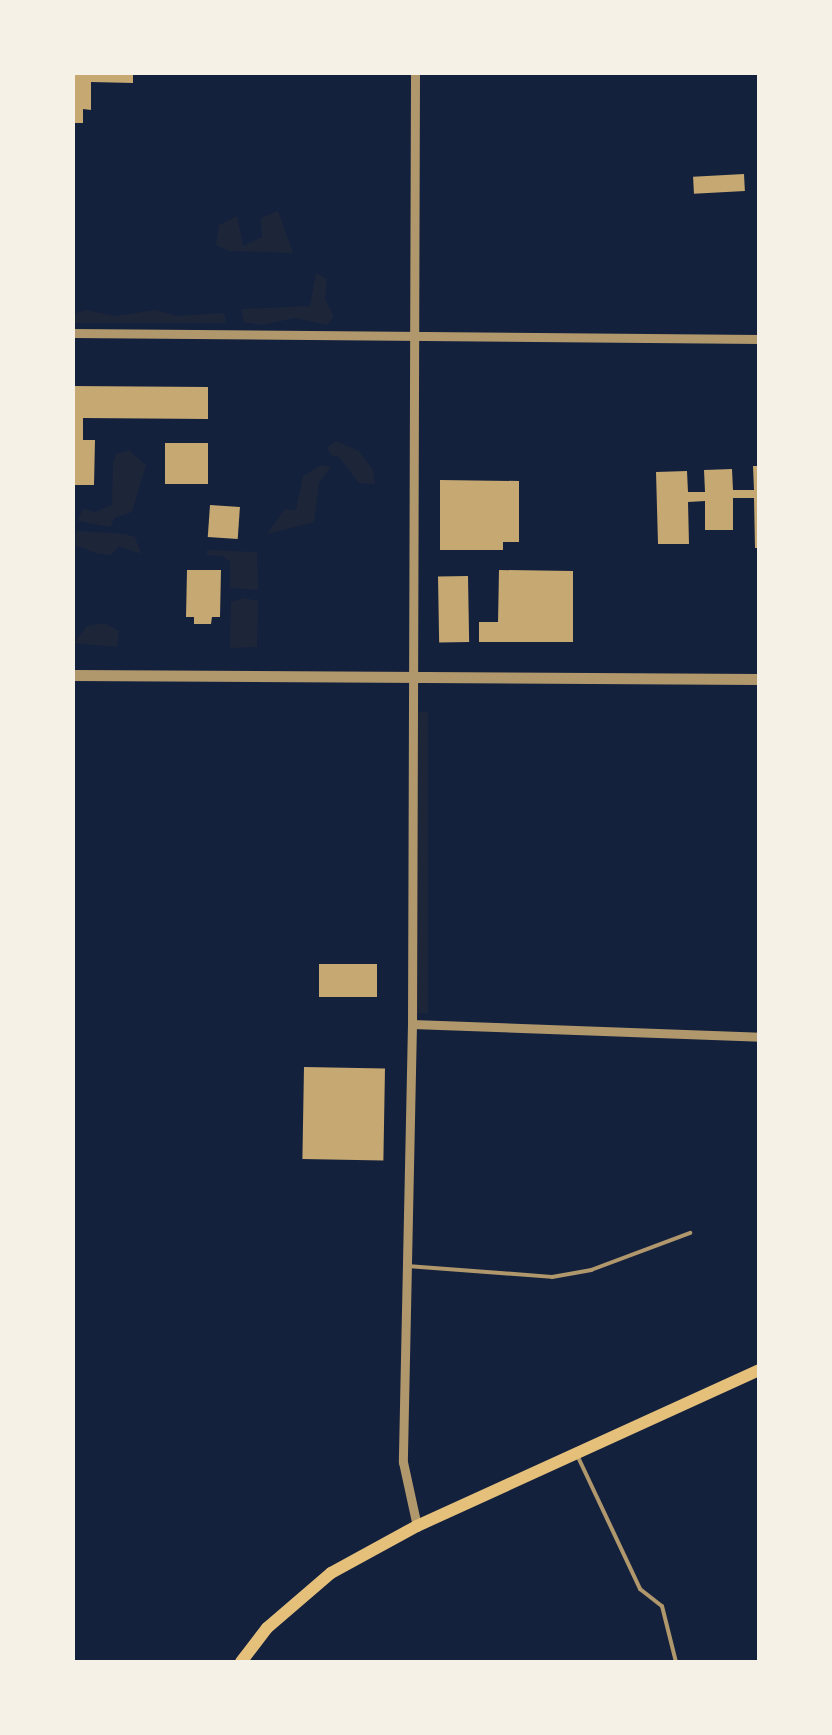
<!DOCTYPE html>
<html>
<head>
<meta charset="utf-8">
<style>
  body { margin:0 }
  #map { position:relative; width:832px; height:1735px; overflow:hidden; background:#14213d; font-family:Raleway,sans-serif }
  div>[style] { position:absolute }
  .green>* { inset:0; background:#1d2539; transform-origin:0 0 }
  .building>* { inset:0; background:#c6a872; transform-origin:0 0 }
  .service>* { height:4px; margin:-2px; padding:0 2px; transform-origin:2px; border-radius:2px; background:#b1986c }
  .minor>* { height:9px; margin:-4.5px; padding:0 4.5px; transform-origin:4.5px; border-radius:4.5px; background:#b1986c }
  .tertiary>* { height:11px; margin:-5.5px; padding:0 5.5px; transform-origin:5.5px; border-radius:5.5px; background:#b1986c }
  .secondary>* { height:12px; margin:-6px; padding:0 6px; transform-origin:6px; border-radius:6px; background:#e5c07b }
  span { translate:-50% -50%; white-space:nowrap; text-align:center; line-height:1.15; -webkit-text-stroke:10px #f6f1e7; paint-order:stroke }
  .frame { position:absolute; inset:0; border:75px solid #f6f1e7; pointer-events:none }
</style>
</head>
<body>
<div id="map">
  <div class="green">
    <i style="clip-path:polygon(278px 211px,293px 253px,229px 251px,216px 245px,219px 225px,237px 216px,243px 246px,262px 237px,261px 218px)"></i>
    <i style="clip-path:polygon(316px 273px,327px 279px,325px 299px,334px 317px,327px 325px,295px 318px,262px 325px,244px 322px,241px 309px,310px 306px)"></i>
    <i style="clip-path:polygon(86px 310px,115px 316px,155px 310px,177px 316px,224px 313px,226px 323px,73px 323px,73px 314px)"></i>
    <i style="clip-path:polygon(336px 441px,359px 451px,373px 470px,375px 484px,359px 483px,339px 457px,331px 455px,327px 447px)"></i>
    <i style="clip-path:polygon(129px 450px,146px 465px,132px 512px,114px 518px,111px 527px,77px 521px,83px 509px,95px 512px,112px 505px,113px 463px,116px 454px)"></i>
    <i style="clip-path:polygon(321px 465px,331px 467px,319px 483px,314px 522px,267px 534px,285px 509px,296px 510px,303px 476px)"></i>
    <i style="clip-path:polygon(76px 531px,125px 534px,135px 537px,141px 554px,119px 546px,111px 555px,95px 553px,75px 545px)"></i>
    <i style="clip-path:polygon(207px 550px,257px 552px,258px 590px,230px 588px,230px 562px,223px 556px,207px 555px)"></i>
    <i style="clip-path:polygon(244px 598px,258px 601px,257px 647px,230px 648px,231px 602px)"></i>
    <i style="clip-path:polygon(105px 623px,119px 631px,117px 647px,74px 643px,87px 626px)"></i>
    <i style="left:428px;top:712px;width:301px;height:11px;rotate:90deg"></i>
  </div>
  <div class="building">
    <i style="clip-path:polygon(72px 72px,133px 72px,133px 83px,91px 82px,91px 110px,83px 109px,83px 123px,72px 123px)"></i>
    <i style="left:744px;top:174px;width:17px;height:51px;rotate:87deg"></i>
    <i style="clip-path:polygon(72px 386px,208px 387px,208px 419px,83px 418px,83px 440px,95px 440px,94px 485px,72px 485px)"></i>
    <i style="left:165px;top:443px;width:43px;height:41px"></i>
    <i style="clip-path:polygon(753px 466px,760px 466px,760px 548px,755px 548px,754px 498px,733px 498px,733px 530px,705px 530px,705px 501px,688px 502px,689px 544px,658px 544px,656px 472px,687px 471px,688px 492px,705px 492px,704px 470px,732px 469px,733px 490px,754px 490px)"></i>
    <i style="clip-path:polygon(440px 480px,519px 481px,519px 542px,503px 542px,503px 550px,440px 550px)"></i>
    <i style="left:210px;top:505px;width:30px;height:32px;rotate:4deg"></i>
    <i style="clip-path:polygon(187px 570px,221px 570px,220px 617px,212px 617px,211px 624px,194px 624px,194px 617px,186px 617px)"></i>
    <i style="clip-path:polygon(499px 570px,573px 571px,573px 642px,479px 642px,479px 622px,498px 622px)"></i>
    <i style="left:468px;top:576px;width:66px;height:30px;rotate:89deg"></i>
    <i style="left:319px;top:964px;width:58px;height:33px"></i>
    <i style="left:304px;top:1067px;width:81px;height:92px;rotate:1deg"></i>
  </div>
  <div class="service">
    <i style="left:407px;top:1266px;width:145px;rotate:4.3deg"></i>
    <i style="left:552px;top:1277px;width:40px;rotate:-10deg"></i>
    <i style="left:591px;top:1270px;width:106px;rotate:-20.5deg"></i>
    <i style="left:578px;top:1457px;width:146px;rotate:64.8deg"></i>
    <i style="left:640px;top:1589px;width:28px;rotate:38deg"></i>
    <i style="left:662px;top:1606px;width:58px;rotate:76deg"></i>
  </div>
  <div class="minor">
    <i style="left:415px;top:72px;width:952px;rotate:90.18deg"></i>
    <i style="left:412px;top:1024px;width:438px;rotate:91.2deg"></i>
    <i style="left:403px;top:1462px;width:66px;rotate:77.7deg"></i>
    <i style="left:72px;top:333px;width:688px;rotate:0.5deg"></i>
    <i style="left:412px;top:1024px;width:348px;rotate:2.1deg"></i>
  </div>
  <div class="tertiary">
    <i style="left:72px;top:675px;width:688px;rotate:0.33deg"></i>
  </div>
  <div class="secondary">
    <i style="left:241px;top:1662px;width:43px;rotate:-52.6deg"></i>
    <i style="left:267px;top:1628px;width:84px;rotate:-40.7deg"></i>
    <i style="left:331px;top:1573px;width:98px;rotate:-28.7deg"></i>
    <i style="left:417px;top:1526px;width:377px;rotate:-24.5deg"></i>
  </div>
  <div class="frame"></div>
</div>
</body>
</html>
